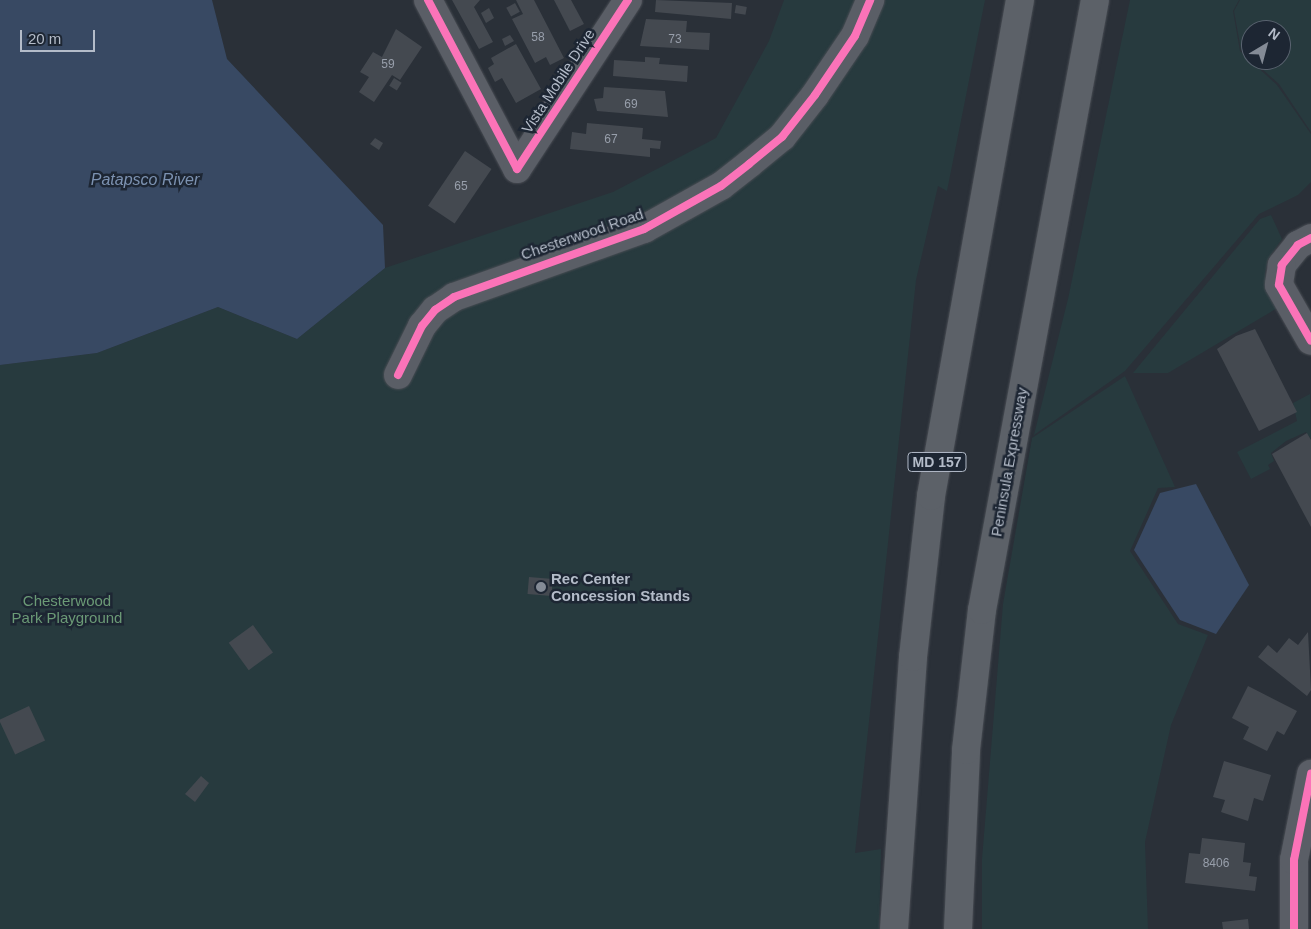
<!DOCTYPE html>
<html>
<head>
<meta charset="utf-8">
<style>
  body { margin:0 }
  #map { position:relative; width:1311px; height:929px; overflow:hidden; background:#2a3038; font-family:Arial,sans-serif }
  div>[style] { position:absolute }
  .green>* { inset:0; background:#273a3e }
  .water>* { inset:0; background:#384963 }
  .building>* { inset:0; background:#444950; transform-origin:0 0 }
  .roads { filter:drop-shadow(0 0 1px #484c53) drop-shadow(0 0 1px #484c53) }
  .minor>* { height:28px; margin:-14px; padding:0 14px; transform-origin:14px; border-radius:14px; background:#5a5e66 }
  .primary>* { height:28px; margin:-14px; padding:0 14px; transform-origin:14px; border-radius:14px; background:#5c6168 }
  .cycleway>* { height:8px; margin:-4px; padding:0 4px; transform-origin:4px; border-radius:4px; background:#fb73b8 }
  .dots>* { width:14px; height:14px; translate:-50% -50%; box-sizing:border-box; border:2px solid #1d2633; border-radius:50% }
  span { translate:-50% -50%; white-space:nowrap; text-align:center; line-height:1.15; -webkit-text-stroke:5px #1d2633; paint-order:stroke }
  .number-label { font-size:12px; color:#989fab }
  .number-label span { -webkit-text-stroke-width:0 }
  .shield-label span { padding:1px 4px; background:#1d2633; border:1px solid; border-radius:4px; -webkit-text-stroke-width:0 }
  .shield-label { font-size:14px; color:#b4bcc9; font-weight:700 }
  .street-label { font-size:15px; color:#b4bcc9 }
  .poi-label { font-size:15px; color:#b4bcc9; font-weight:700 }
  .left { translate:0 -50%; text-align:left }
  .park-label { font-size:15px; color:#6b9a76 }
  .water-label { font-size:16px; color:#7c92b1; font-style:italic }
  .north { position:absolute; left:1241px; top:20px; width:50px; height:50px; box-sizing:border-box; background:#1d2633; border:1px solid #59626f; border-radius:50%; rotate:37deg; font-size:14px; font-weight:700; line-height:20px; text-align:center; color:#b4bcc9 }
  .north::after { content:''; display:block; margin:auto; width:18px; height:22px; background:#848b96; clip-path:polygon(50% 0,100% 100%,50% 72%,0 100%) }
  .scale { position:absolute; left:20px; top:30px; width:75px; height:22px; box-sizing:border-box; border:2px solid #b4bcc9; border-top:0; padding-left:6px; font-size:15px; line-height:18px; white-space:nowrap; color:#b4bcc9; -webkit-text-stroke:4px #1d2633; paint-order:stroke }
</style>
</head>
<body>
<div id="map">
  <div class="green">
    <i style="clip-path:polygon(784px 0,985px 0,947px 191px,938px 186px,916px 280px,855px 853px,881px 849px,879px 929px,0 929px,0 365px,97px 353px,218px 307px,297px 339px,385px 268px,613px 192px,716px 138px,769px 41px)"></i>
    <i style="clip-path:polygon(1130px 0,1239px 0,1233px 11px,1240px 51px,1277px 85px,1311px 134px,1311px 182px,1298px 195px,1259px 214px,1125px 371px,1034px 435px,1068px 299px)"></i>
    <i style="clip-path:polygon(1240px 0,1311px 0,1311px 132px,1279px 84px,1252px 60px,1281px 60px,1281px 30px,1251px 30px,1251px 59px,1241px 50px,1234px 11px)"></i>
    <i style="clip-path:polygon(1271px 215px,1282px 239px,1268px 259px,1265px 274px,1279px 307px,1168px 373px,1133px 373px,1260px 219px)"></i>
    <i style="clip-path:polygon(1125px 376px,1175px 487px,1158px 488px,1130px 551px,1178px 624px,1208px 635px,1171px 725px,1145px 842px,1148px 929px,982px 929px,982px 859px,1003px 604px,1032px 438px)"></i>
    <i style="clip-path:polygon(1310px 394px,1311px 439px,1306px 432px,1286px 441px,1271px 453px,1274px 461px,1268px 465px,1270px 469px,1251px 479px,1237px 452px,1297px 421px,1293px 403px)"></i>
  </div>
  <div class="water">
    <i style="clip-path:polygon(0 0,212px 0,227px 59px,383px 225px,385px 268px,297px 339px,218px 307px,97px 353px,0 365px)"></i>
    <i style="clip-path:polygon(1196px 484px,1249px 585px,1216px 634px,1180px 620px,1134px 550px,1160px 493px)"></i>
  </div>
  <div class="building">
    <i style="clip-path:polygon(452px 0,480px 0,474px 7px,493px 42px,479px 49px)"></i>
    <i style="clip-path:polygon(516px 0,534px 0,564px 58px,550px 65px,546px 57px,535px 63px,512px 19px,523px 14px)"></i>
    <i style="clip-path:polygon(554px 0,571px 0,584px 24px,570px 31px)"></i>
    <i style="clip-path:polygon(656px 0,732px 3px,731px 19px,655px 12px)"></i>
    <i style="left:515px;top:3px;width:10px;height:10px;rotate:61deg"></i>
    <i style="left:736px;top:5px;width:11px;height:8px;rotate:10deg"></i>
    <i style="clip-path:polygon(489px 8px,494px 18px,486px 23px,481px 13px)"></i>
    <i style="clip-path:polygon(646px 19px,687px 21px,686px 32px,710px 33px,709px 50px,640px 46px)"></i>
    <i style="clip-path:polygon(396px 29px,422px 47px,400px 80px,392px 75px,374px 102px,359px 92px,369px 77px,360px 72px,373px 52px,382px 57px)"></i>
    <i style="clip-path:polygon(510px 35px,514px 41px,505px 46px,502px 39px)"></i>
    <i style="clip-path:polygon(516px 44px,541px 89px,516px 103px,502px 78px,495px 82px,488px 68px,494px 64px,491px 58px)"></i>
    <i style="clip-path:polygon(645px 57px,660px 58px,659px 64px,688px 66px,687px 82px,613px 76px,614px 60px,645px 62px)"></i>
    <i style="left:394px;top:78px;width:9px;height:9px;rotate:32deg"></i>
    <i style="clip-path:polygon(604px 87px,665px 91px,668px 117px,597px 111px,594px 99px,603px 98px)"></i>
    <i style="clip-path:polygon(587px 123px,643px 128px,642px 139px,661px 141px,660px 149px,650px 148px,650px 157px,570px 149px,572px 132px,586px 134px)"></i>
    <i style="clip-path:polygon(375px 138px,383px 143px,379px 150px,370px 144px)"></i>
    <i style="left:465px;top:151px;width:32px;height:66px;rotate:34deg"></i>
    <i style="clip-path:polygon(1255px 329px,1297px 412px,1259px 431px,1217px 349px,1236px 336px)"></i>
    <i style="clip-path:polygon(1307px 433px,1311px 440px,1311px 527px,1272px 454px)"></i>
    <i style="left:529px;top:577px;width:24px;height:17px;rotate:5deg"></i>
    <i style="left:253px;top:625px;width:34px;height:30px;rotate:54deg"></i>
    <i style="clip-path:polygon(1308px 632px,1311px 690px,1307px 696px,1258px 657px,1268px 645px,1277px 653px,1289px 638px,1298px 645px)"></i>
    <i style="clip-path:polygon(1248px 686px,1297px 711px,1284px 735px,1277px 731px,1267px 751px,1243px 739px,1249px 727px,1232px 718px)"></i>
    <i style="left:29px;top:706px;width:38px;height:33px;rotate:65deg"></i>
    <i style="clip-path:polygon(1224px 761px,1271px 775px,1263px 801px,1254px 798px,1248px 821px,1221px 812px,1225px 800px,1213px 797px)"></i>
    <i style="clip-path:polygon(201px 776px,209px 783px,195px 802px,185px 794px)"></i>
    <i style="clip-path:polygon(1202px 838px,1245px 843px,1243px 862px,1251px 863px,1249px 876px,1257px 877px,1255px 891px,1185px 883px,1189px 853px,1200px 854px)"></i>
    <i style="clip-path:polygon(1248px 919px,1249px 929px,1223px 929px,1222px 922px)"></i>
  </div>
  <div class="roads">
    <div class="minor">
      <i style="left:428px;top:0;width:191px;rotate:62.2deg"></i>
      <i style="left:517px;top:169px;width:202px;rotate:-56.7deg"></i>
      <i style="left:1311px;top:238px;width:15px;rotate:152deg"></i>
      <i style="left:1298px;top:245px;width:26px;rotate:129deg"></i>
      <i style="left:1282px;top:265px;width:20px;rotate:99deg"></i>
      <i style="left:1279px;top:285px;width:64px;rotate:60.3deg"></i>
      <i style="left:398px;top:375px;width:55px;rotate:-63.9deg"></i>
      <i style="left:422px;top:326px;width:21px;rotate:-51deg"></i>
      <i style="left:435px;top:310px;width:23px;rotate:-34deg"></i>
      <i style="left:454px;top:297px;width:202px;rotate:-19.7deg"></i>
      <i style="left:644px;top:229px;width:88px;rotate:-29.2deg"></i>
      <i style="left:721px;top:186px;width:36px;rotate:-38deg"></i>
      <i style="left:749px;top:164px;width:43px;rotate:-39.3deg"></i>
      <i style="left:782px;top:137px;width:53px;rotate:-51.8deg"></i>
      <i style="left:815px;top:95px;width:71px;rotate:-55.9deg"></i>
      <i style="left:855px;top:36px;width:39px;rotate:-67deg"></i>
      <i style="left:1294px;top:929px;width:69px;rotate:-90deg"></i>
      <i style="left:1294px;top:860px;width:88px;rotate:-78.8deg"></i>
    </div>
    <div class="primary">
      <i style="left:894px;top:929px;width:273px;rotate:-86deg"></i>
      <i style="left:913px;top:657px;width:162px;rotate:-83.6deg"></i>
      <i style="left:931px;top:496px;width:504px;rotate:-79.83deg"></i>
      <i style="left:958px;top:929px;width:179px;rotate:-87.4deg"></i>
      <i style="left:966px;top:750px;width:141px;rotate:-83.5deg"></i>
      <i style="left:982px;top:610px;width:620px;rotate:-79.51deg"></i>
    </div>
  </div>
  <div class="cycleway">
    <i style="left:428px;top:0;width:191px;rotate:62.2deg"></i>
    <i style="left:517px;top:169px;width:202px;rotate:-56.7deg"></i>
    <i style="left:1311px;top:238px;width:15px;rotate:152deg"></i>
    <i style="left:1298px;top:245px;width:26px;rotate:129deg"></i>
    <i style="left:1282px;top:265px;width:20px;rotate:99deg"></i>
    <i style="left:1279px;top:285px;width:64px;rotate:60.3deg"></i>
    <i style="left:398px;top:375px;width:55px;rotate:-63.9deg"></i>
    <i style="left:422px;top:326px;width:21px;rotate:-51deg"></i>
    <i style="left:435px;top:310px;width:23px;rotate:-34deg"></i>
    <i style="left:454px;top:297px;width:202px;rotate:-19.7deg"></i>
    <i style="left:644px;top:229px;width:88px;rotate:-29.2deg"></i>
    <i style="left:721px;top:186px;width:36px;rotate:-38deg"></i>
    <i style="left:749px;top:164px;width:43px;rotate:-39.3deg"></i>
    <i style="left:782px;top:137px;width:53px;rotate:-51.8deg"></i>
    <i style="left:815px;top:95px;width:71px;rotate:-55.9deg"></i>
    <i style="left:855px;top:36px;width:39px;rotate:-67deg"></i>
    <i style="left:1294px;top:929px;width:69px;rotate:-90deg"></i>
    <i style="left:1294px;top:860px;width:88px;rotate:-78.8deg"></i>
  </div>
  <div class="dots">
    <i style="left:541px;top:587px;background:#848b96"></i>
  </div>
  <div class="number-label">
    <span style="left:538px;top:38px">58</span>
    <span style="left:675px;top:40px">73</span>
    <span style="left:388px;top:65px">59</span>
    <span style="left:631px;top:105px">69</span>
    <span style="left:611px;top:140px">67</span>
    <span style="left:461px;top:187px">65</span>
    <span style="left:1216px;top:864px">8406</span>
  </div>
  <div class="shield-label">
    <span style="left:937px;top:462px">MD 157</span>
  </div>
  <div class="street-label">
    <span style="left:558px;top:81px;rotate:-57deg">Vista Mobile Drive</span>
    <span style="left:582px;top:234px;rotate:-19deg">Chesterwood Road</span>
    <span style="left:1009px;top:462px;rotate:-80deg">Peninsula Expressway</span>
  </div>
  <div class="poi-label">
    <span class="left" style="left:551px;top:587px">Rec Center<br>Concession Stands</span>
  </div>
  <div class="park-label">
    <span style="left:67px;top:609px">Chesterwood<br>Park Playground</span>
  </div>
  <div class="water-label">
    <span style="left:145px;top:180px">Patapsco River</span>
  </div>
  <div class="north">N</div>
  <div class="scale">20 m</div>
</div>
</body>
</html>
